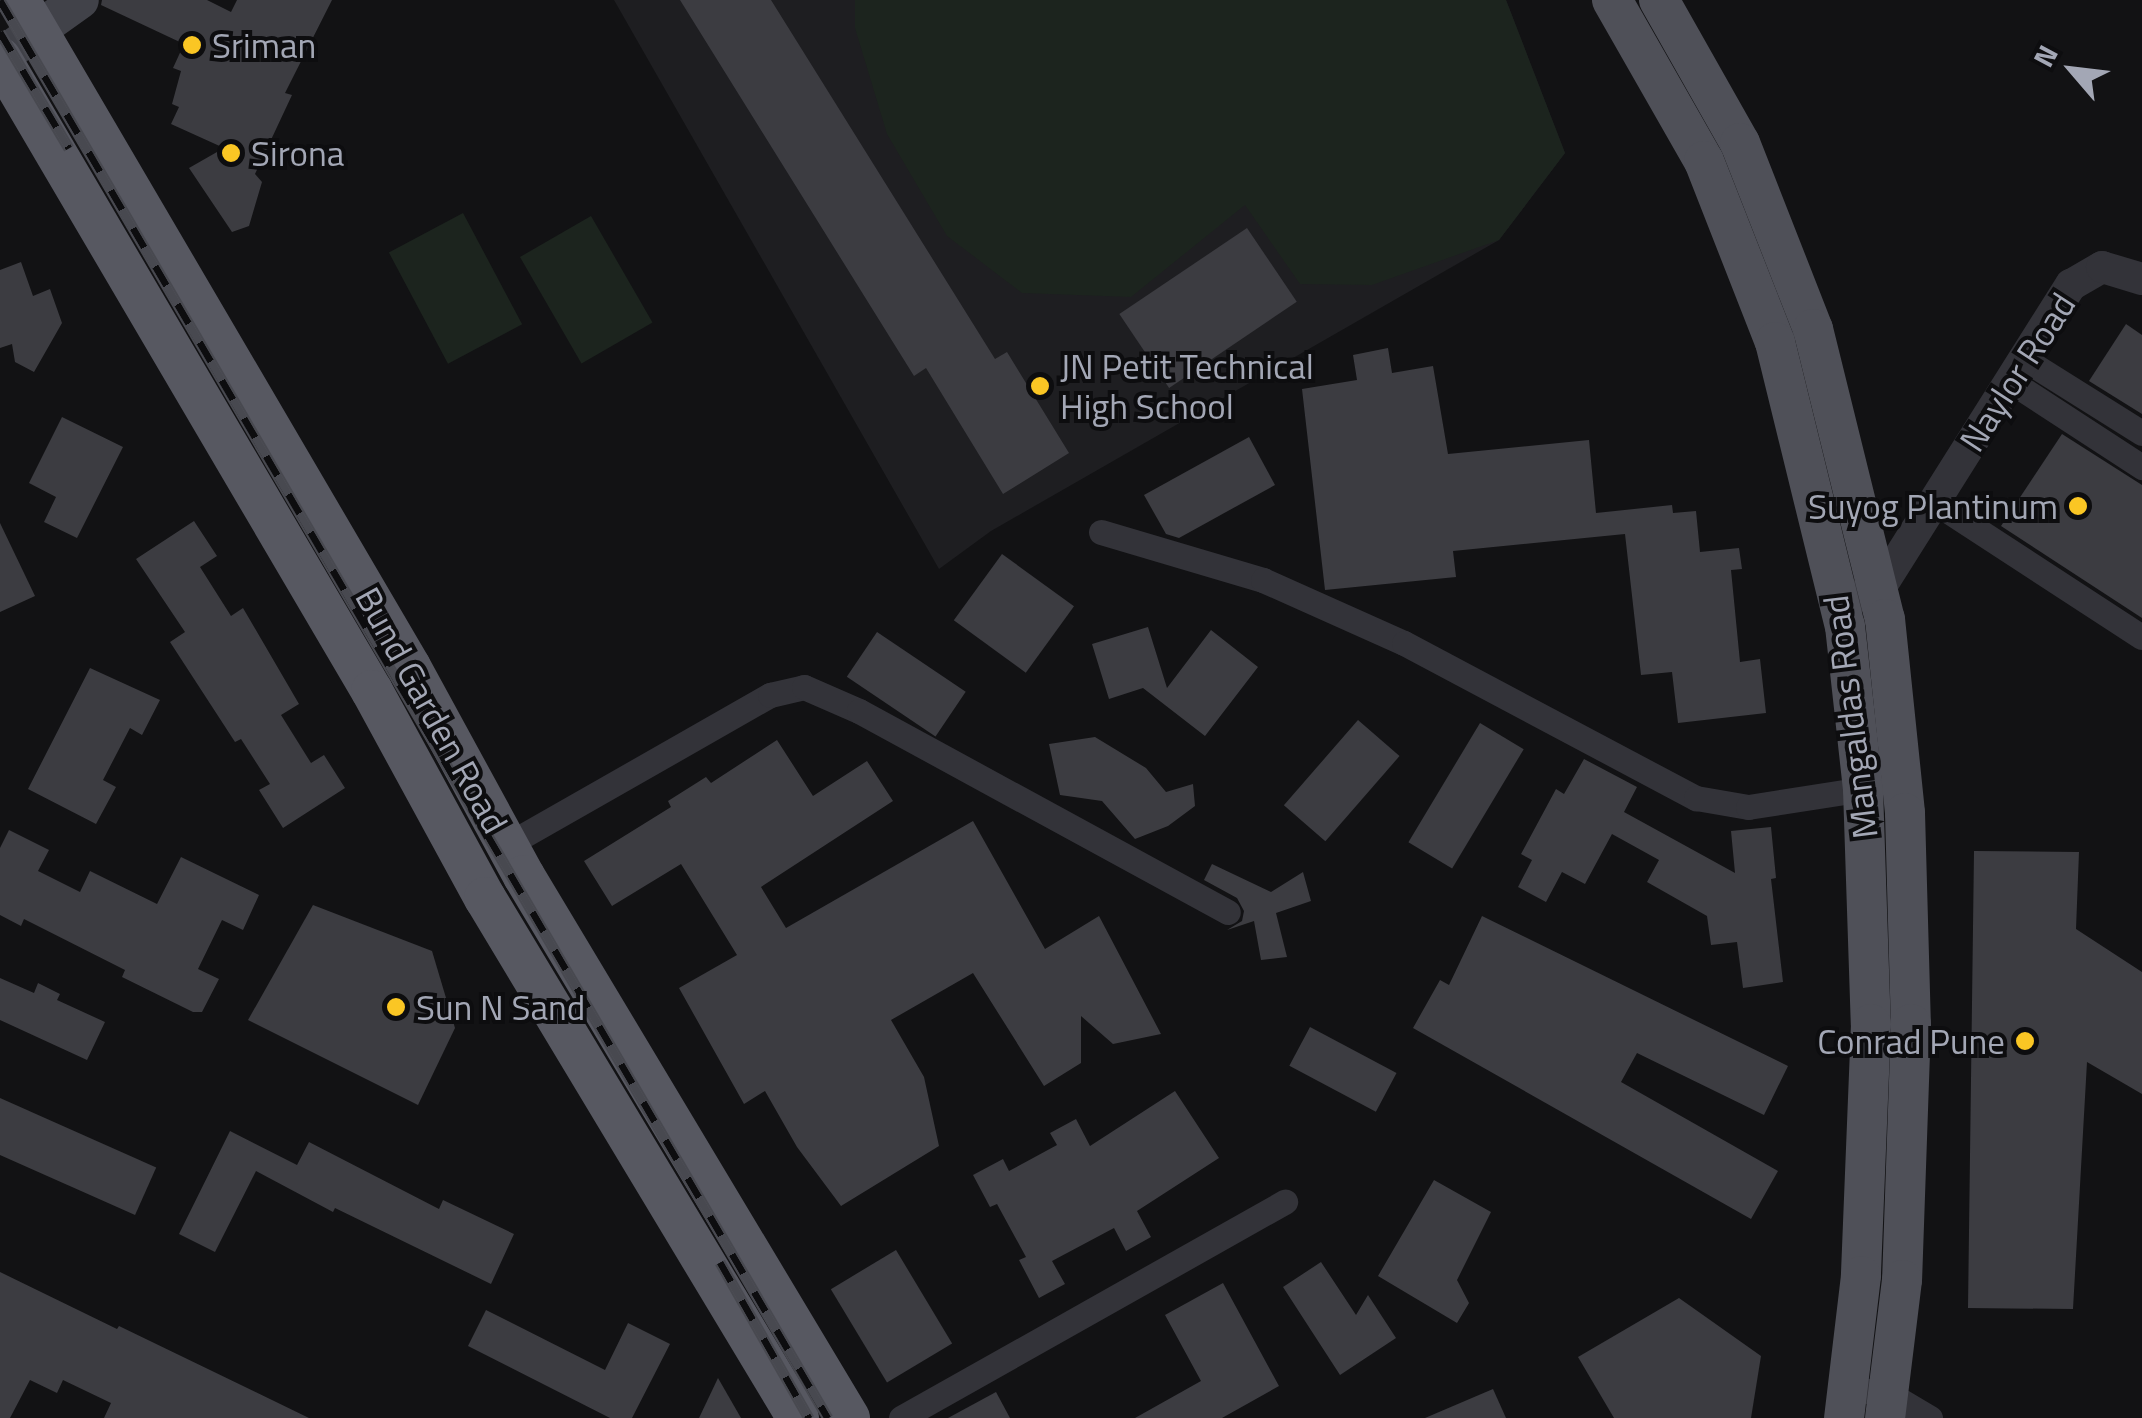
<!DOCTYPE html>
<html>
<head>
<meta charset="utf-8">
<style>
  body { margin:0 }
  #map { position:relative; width:2142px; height:1418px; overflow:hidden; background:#121214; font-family:"Titillium Web",sans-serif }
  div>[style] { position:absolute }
  .built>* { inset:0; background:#1e1e21 }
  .green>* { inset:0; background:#1c241e; transform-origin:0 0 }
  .building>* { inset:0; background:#3c3c41; transform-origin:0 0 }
  .minor>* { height:25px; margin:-12.5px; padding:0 12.5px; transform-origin:12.5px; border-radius:12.5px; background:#333339 }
  .tertiary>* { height:32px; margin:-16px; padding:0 16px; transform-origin:16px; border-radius:16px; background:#333339 }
  .secondary>* { height:38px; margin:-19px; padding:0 19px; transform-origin:19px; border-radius:19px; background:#414249 }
  .primary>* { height:40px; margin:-20px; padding:0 20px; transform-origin:20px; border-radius:20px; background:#4f5058 }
  .trunk>* { height:42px; margin:-21px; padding:0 21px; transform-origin:21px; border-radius:21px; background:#575861 }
  .rail>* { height:11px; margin-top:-5.5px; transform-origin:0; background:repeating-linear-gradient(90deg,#0d0d0f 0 22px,#484950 0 44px); box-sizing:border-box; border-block:2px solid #484950 }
  .dots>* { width:28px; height:28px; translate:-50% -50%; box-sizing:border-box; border:5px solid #0d0d0f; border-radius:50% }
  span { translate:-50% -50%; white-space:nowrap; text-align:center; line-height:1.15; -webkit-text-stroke:8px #0d0d0f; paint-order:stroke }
  .poi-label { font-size:35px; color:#a3a7b5 }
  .left { translate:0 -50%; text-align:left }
  .right { translate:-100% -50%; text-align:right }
  .street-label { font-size:35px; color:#a3a7b5 }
  .north { position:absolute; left:2022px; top:20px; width:100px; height:100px; -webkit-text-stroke:8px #0d0d0f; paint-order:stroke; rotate:298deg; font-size:28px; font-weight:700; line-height:40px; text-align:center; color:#a3a7b5 }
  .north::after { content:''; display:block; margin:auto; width:35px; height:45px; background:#a3a7b5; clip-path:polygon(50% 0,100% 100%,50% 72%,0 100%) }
</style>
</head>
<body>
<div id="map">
  <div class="built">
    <i style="clip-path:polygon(614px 0,1506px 0,1565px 153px,1499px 240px,991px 531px,939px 569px)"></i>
  </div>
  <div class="green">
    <i style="clip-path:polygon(855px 0,1506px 0,1565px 153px,1499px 240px,1372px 285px,1300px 284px,1245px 205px,1131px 297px,1022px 293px,947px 236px,887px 134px,855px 28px)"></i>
    <i style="left:463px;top:213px;width:126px;height:84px;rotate:62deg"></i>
    <i style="left:591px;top:216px;width:123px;height:82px;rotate:60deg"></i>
  </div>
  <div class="building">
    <i style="clip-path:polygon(102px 0,207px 0,231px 12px,237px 0,332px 0,285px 93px,292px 95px,255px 174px,262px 182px,249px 226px,232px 232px,189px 168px,224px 148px,171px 124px,179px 107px,172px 104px,181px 71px,173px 68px,184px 44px,101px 5px)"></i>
    <i style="clip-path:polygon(680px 0,771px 0,995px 359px,1007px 352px,1069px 453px,1003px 494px,926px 368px,914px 376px)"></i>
    <i style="left:1247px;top:228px;width:89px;height:154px;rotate:56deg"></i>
    <i style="clip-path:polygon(21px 262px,33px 296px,50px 289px,62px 323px,34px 372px,15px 362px,12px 344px,0 348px,0 270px)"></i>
    <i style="clip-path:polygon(2126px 324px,2142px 335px,2142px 414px,2089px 381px)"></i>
    <i style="clip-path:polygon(1388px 348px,1392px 373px,1433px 366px,1448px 454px,1589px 440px,1596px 513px,1672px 505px,1673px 513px,1696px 511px,1700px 552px,1739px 548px,1742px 569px,1731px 570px,1740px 662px,1760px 659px,1766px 713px,1678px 723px,1672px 672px,1641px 675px,1625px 534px,1453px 551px,1456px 577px,1325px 590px,1302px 389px,1357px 380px,1353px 355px)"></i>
    <i style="clip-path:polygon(62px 417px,123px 447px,77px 538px,44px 522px,56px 497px,29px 483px)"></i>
    <i style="clip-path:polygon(2062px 434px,2142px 485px,2142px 618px,2001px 526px)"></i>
    <i style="clip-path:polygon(1249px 437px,1275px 485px,1179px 538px,1166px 534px,1144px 495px)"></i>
    <i style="clip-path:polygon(194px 521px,217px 556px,200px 567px,231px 616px,243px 608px,299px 704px,281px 715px,311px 763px,324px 755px,345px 788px,283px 828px,259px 790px,270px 784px,241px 739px,235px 742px,170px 642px,185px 632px,136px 559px)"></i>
    <i style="clip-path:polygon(0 523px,35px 596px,0 612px)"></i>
    <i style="left:1002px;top:554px;width:89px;height:82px;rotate:36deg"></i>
    <i style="clip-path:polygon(1148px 627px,1167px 688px,1211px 630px,1258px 667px,1205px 736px,1143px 688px,1109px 699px,1092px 644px)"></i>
    <i style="left:877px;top:632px;width:107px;height:54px;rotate:34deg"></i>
    <i style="clip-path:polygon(90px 668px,160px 700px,142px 735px,130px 728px,103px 780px,116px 787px,96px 824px,28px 789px)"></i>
    <i style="left:1358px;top:720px;width:55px;height:113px;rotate:41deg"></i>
    <i style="left:1480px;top:723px;width:51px;height:139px;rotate:31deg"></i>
    <i style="clip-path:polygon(1095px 737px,1146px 768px,1166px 792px,1193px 784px,1195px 806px,1168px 826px,1135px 839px,1102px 801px,1060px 795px,1049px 744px)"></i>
    <i style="clip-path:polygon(777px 740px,813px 796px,867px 761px,893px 801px,761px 887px,786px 928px,973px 821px,1045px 949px,1099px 916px,1161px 1034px,1113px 1044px,1081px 1016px,1081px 1063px,1044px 1086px,973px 973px,891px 1020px,924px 1077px,939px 1146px,841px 1206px,797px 1147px,765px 1091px,744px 1104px,679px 988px,737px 955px,681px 864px,612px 906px,584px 861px,671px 807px,668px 801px,706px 777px,711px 783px)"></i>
    <i style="clip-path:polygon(1584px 759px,1637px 787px,1624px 812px,1735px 873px,1731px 831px,1771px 827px,1776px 878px,1771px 879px,1783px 982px,1743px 988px,1737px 942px,1711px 945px,1707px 916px,1647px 882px,1659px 860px,1612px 834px,1585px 884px,1562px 872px,1546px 902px,1518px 887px,1532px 860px,1521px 854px,1556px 789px,1564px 794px)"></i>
    <i style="clip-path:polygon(9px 830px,49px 850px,38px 871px,80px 892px,90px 871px,157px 904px,181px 857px,259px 895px,243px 930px,222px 920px,198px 969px,219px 979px,202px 1012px,193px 1012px,122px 977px,125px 970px,24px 919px,21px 926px,0 915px,0 848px)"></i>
    <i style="clip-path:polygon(1974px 851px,2079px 852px,2076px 929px,2142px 972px,2142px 1094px,2087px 1062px,2073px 1309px,1968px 1308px)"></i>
    <i style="clip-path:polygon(1212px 864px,1271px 892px,1303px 872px,1311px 901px,1276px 913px,1287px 957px,1261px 960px,1254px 921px,1227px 930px,1242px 921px,1244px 911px,1237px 898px,1204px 880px)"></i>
    <i style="clip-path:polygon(313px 905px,432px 951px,455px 1028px,418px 1105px,248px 1020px)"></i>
    <i style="clip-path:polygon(1482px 916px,1788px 1066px,1764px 1115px,1637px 1053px,1621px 1082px,1778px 1171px,1751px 1219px,1413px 1028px,1440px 980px,1449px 985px)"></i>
    <i style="clip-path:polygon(0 978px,34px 993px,38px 983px,60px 994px,57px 1000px,105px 1022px,87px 1060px,0 1020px)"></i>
    <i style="left:1310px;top:1027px;width:98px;height:44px;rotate:28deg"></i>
    <i style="clip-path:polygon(1175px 1091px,1219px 1158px,1137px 1211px,1151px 1237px,1126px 1251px,1114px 1228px,1052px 1261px,1065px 1284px,1039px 1298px,1019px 1260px,1026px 1257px,997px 1204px,990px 1207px,973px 1175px,1003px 1159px,1009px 1171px,1057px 1145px,1050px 1133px,1076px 1119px,1090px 1146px)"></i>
    <i style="left:0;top:1098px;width:171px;height:52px;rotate:24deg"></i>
    <i style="clip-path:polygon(230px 1131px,297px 1165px,309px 1142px,439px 1209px,443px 1200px,514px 1234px,491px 1284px,335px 1208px,333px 1212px,256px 1171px,215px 1252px,179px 1234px)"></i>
    <i style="clip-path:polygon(1434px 1180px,1491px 1212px,1457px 1280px,1469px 1303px,1457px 1323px,1378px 1276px)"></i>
    <i style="left:896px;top:1250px;width:109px;height:76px;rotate:59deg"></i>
    <i style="clip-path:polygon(1321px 1262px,1356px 1315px,1368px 1295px,1396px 1338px,1340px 1375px,1283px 1287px)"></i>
    <i style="clip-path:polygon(0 1272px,117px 1329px,119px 1326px,309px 1418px,104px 1418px,111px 1403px,63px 1380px,57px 1393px,30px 1380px,10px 1418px,0 1418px)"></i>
    <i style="clip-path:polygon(1223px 1283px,1279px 1386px,1222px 1418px,1135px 1418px,1201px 1381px,1165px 1315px)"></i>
    <i style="clip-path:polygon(1679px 1298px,1761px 1356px,1751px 1418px,1614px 1418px,1578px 1357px)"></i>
    <i style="clip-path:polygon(486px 1310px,605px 1370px,628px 1323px,670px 1344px,632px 1418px,610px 1418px,468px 1346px)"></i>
    <i style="clip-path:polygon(718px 1378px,741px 1418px,699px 1418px)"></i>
    <i style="clip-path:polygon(1493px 1389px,1506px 1418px,1425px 1418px)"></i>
    <i style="clip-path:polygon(996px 1392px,1010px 1418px,948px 1418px)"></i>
  </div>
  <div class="minor">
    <i style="left:2024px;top:359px;width:139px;rotate:32.1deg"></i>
    <i style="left:2010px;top:381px;width:158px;rotate:33.1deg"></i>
    <i style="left:1933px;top:501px;width:249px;rotate:33.1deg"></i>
    <i style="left:1101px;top:532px;width:169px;rotate:16.5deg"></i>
    <i style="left:1263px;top:580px;width:154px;rotate:24.1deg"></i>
    <i style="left:1404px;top:643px;width:331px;rotate:28deg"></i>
    <i style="left:1696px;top:798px;width:53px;rotate:9.8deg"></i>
    <i style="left:1748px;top:807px;width:116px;rotate:-8.9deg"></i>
    <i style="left:507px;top:845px;width:303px;rotate:-29.7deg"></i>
    <i style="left:770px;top:695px;width:35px;rotate:-13deg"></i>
    <i style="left:804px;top:687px;width:60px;rotate:23.6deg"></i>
    <i style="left:859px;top:711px;width:420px;rotate:28.6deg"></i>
    <i style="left:1848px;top:1389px;width:40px;rotate:5.7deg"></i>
    <i style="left:1888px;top:1393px;width:49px;rotate:30.8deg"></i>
    <i style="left:901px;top:1418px;width:441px;rotate:-29.4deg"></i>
  </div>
  <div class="tertiary">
    <i style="left:1839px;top:601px;width:40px;rotate:-14.4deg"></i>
    <i style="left:1878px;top:591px;width:362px;rotate:-57.8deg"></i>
    <i style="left:2071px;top:285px;width:36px;rotate:-30deg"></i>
    <i style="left:2102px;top:267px;width:42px;rotate:16.7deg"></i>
  </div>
  <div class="secondary">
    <i style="left:0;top:57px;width:98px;rotate:-35.5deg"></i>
  </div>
  <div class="primary">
    <i style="left:1612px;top:0;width:185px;rotate:60.3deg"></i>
    <i style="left:1704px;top:161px;width:194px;rotate:68.6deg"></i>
    <i style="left:1775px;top:342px;width:292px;rotate:76.2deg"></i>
    <i style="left:1845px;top:626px;width:164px;rotate:83.7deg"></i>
    <i style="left:1863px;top:789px;width:235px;rotate:88.1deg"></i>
    <i style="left:1871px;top:1024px;width:252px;rotate:92.3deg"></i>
    <i style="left:1861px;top:1276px;width:143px;rotate:96.8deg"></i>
    <i style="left:1659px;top:0;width:164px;rotate:60.5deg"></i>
    <i style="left:1740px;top:143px;width:200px;rotate:68.6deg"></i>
    <i style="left:1813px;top:329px;width:299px;rotate:76.1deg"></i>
    <i style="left:1885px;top:619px;width:195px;rotate:84.1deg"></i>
    <i style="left:1905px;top:813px;width:211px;rotate:88.4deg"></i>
    <i style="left:1911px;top:1024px;width:256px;rotate:92deg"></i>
    <i style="left:1902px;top:1280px;width:139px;rotate:97deg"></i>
  </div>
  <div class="trunk">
    <i style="left:19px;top:0;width:773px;rotate:59.62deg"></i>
    <i style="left:410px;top:667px;width:238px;rotate:61.4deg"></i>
    <i style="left:524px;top:876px;width:632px;rotate:59.05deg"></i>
    <i style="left:0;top:58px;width:734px;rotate:59.56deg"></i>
    <i style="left:372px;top:691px;width:236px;rotate:61.4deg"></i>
    <i style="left:485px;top:898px;width:607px;rotate:58.96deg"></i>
  </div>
  <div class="rail">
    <i style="left:0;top:0;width:1642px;rotate:59.72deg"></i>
    <i style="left:0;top:32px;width:135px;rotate:59.3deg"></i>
    <i style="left:720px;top:1262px;width:180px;rotate:60.3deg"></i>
  </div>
  <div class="dots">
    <i style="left:192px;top:45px;background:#fac624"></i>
    <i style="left:231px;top:153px;background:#fac624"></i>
    <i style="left:1040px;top:386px;background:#fac624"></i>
    <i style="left:2078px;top:506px;background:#fac624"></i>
    <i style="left:396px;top:1007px;background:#fac624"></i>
    <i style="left:2025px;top:1041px;background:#fac624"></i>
  </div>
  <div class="poi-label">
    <span class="left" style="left:212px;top:45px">Sriman</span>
    <span class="left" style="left:251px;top:153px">Sirona</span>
    <span class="left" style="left:1060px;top:386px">JN Petit Technical<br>High School</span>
    <span class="right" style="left:2058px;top:506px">Suyog Plantinum</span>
    <span class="left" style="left:416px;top:1007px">Sun N Sand</span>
    <span class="right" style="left:2005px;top:1041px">Conrad Pune</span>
  </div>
  <div class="street-label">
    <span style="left:2017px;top:372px;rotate:-57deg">Naylor Road</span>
    <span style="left:432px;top:710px;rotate:61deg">Bund Garden Road</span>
    <span style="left:1850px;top:717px;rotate:-97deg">Mangaldas Road</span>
  </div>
  <div class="north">N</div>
</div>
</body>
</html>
